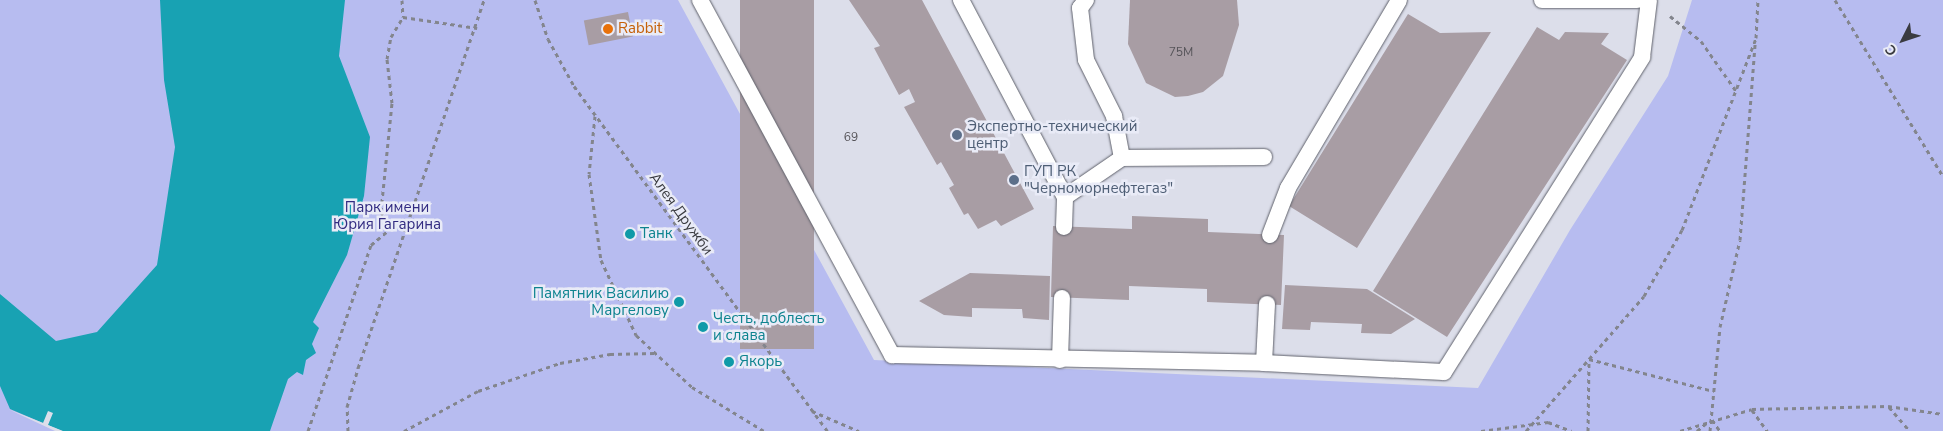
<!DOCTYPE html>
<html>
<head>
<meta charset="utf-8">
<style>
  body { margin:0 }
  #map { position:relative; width:1943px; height:431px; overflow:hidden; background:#dcdeea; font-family:"Nunito Sans",sans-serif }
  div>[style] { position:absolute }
  .green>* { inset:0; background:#b7bcf0 }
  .water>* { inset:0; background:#18a2b3 }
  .pier>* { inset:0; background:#dcdeea }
  .building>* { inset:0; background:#a89da4; transform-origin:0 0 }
  .path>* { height:3px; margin-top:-1.5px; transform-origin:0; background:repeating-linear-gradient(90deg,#83858d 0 4px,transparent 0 8px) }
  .roads { filter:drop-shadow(0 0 1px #5f616b) drop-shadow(0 0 1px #5f616b) }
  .lane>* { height:16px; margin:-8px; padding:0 8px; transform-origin:8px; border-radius:8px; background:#fff }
  .dots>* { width:14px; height:14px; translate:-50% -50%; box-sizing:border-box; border:2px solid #e9ebf7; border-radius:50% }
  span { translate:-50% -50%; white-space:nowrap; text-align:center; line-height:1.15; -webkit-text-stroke:5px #e9ebf7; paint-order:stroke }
  .number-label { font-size:12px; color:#565459 }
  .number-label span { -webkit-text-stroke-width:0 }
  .food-label { font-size:15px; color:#c56008 }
  .left { translate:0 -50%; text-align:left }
  .service-label { font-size:15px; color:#4e5e75 }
  .park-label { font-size:15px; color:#322b81 }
  .street-label { font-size:15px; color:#3a3b40 }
  .culture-label { font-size:15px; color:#0d838f }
  .right { translate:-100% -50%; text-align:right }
  .north { position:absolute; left:1878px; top:15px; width:50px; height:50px; -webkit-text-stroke:4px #e9ebf7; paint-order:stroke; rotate:229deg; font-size:14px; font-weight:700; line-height:20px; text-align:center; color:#3a3b40 }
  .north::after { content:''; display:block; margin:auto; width:18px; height:22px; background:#3a3b40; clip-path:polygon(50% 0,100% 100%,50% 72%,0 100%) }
</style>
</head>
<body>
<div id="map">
  <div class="green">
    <i style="clip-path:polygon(0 0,678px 0,874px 360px,1478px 388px,1570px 230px,1668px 76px,1692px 0,1943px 0,1943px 431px,0 431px)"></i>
  </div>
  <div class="water">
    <i style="clip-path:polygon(160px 0,345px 0,339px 56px,370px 137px,364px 196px,347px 255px,313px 322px,319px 328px,312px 344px,316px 353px,306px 360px,303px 375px,297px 372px,288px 379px,270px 431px,62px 431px,10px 409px,0 386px,0 294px,56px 341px,97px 332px,157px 265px,175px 147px,164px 80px)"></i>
  </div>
  <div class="pier">
    <i style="clip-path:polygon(8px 409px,43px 423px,48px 411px,53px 413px,48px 425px,63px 431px,55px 431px)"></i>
  </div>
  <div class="building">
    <i style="left:740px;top:0;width:74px;height:349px"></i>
    <i style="clip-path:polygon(849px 0,922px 0,1034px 209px,1001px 226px,996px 220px,978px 229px,968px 213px,964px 215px,949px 188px,954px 185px,941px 162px,937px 165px,904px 107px,915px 102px,909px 89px,899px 95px,874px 48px,880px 46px)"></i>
    <i style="clip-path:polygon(1130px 0,1237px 0,1239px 25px,1223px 76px,1203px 92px,1188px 96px,1175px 97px,1146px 83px,1128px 44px)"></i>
    <i style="left:628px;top:12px;width:25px;height:45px;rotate:79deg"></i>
    <i style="clip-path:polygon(1408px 14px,1440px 33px,1491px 32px,1357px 248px,1289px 206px)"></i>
    <i style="clip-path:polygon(1537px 27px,1559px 40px,1565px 32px,1609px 33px,1601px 44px,1627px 60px,1447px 337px,1373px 291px)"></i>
    <i style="clip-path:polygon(1132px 216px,1208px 219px,1208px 232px,1284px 235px,1281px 305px,1207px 302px,1207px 289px,1129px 286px,1129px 300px,1051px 297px,1053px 226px,1132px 229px)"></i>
    <i style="clip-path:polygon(970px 273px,1050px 276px,1049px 320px,1023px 318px,1022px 309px,972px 308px,972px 317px,944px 315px,919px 301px)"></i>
    <i style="clip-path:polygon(1285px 285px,1367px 289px,1415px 319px,1391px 334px,1361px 333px,1362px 324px,1311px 322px,1310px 330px,1282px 329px)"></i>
  </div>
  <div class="path">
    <i style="left:402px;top:0;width:17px;rotate:87deg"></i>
    <i style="left:403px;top:17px;width:75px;rotate:8.5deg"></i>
    <i style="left:535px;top:0;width:41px;rotate:71.6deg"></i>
    <i style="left:548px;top:39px;width:54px;rotate:61deg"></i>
    <i style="left:574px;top:86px;width:428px;rotate:53.7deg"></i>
    <i style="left:1835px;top:0;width:206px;rotate:58.5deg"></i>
    <i style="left:1670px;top:16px;width:40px;rotate:39deg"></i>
    <i style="left:1701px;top:41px;width:61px;rotate:55deg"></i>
    <i style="left:595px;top:116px;width:58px;rotate:95.9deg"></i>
    <i style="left:589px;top:174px;width:87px;rotate:82.1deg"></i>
    <i style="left:601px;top:260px;width:83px;rotate:65deg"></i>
    <i style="left:636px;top:335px;width:76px;rotate:42.9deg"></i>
    <i style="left:692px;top:387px;width:84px;rotate:31.4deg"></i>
    <i style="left:1889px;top:407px;width:32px;rotate:49deg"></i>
    <i style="left:1752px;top:410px;width:26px;rotate:54deg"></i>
    <i style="left:812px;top:411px;width:51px;rotate:23.1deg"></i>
    <i style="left:1712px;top:420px;width:14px;rotate:54deg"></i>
    <i style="left:308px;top:431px;width:196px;rotate:-71.3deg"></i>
    <i style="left:371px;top:245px;width:23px;rotate:-40deg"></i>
    <i style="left:389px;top:230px;width:21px;rotate:-113deg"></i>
    <i style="left:381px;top:211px;width:109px;rotate:-84.2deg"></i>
    <i style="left:392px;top:103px;width:44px;rotate:-96.5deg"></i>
    <i style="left:387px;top:59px;width:22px;rotate:-80deg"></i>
    <i style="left:391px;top:37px;width:23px;rotate:-59deg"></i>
    <i style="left:348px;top:431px;width:24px;rotate:-92deg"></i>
    <i style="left:347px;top:407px;width:41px;rotate:-74.2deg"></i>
    <i style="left:358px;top:368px;width:389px;rotate:-71.1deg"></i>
    <i style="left:404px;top:431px;width:84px;rotate:-28.4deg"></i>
    <i style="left:478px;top:391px;width:87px;rotate:-18.9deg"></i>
    <i style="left:560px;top:363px;width:51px;rotate:-10.2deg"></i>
    <i style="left:610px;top:354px;width:45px;rotate:-1.3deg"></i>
    <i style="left:1481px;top:431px;width:68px;rotate:-7.7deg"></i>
    <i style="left:1548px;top:422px;width:25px;rotate:21deg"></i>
    <i style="left:1526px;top:431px;width:179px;rotate:-48.8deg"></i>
    <i style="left:1644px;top:296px;width:76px;rotate:-60.1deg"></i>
    <i style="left:1682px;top:230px;width:206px;rotate:-68.9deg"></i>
    <i style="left:1756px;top:38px;width:38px;rotate:-87deg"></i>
    <i style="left:1588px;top:431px;width:72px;rotate:-89.2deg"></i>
    <i style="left:1589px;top:359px;width:129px;rotate:14.4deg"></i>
    <i style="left:1680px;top:431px;width:75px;rotate:-17deg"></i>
    <i style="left:1752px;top:409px;width:136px;rotate:-1.3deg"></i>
    <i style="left:1888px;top:406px;width:56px;rotate:8.3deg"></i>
    <i style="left:1697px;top:431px;width:16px;rotate:-40deg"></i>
    <i style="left:1710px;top:431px;width:104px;rotate:-84.5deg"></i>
    <i style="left:1720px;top:327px;width:89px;rotate:-77.1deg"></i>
    <i style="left:1740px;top:240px;width:197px;rotate:-85.6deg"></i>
  </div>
  <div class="roads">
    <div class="lane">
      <i style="left:700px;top:0;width:404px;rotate:61.6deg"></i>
      <i style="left:892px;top:355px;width:372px;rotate:1.2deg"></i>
      <i style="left:1264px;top:363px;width:180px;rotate:2.9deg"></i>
      <i style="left:1444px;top:372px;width:372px;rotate:-57.8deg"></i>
      <i style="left:1642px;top:57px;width:57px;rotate:-83deg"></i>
      <i style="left:961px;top:0;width:223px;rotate:62.2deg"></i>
      <i style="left:1086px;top:0;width:10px;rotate:127deg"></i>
      <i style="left:1080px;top:8px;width:52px;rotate:83.4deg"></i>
      <i style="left:1086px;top:60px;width:63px;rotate:63.4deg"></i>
      <i style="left:1114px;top:116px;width:43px;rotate:79.2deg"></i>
      <i style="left:1542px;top:0;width:95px"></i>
      <i style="left:1064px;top:227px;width:30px;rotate:-88deg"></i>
      <i style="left:1065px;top:197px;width:69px;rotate:-34.4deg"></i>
      <i style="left:1122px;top:158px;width:142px;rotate:-0.4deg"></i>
      <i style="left:1270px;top:235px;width:50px;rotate:-69deg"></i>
      <i style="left:1288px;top:188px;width:218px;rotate:-59.4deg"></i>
      <i style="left:1060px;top:360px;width:62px;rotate:-88.2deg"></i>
      <i style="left:1264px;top:363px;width:59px;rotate:-87.1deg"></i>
    </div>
  </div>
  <div class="dots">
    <i style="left:608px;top:29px;background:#e8710a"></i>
    <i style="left:957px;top:135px;background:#5c6f8a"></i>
    <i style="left:1014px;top:180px;background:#5c6f8a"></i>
    <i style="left:630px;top:234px;background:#0f9aa8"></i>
    <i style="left:679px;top:302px;background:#0f9aa8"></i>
    <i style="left:703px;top:327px;background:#0f9aa8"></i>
    <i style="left:729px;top:362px;background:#0f9aa8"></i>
  </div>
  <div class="number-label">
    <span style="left:1181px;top:53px">75М</span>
    <span style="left:851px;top:138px">69</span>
  </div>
  <div class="food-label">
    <span class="left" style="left:618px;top:29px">Rabbit</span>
  </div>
  <div class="service-label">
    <span class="left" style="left:967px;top:135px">Экспертно-технический<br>центр</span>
    <span class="left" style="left:1024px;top:180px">ГУП РК<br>"Черноморнефтегаз"</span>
  </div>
  <div class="park-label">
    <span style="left:387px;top:216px">Парк имени<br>Юрия Гагарина</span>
  </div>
  <div class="street-label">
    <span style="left:681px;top:214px;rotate:54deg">Алея Дружби</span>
  </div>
  <div class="culture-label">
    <span class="left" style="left:640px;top:234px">Танк</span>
    <span class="right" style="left:669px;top:302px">Памятник Василию<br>Маргелову</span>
    <span class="left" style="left:713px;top:327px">Честь, доблесть<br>и слава</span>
    <span class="left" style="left:739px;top:362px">Якорь</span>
  </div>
  <div class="north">С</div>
</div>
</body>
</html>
